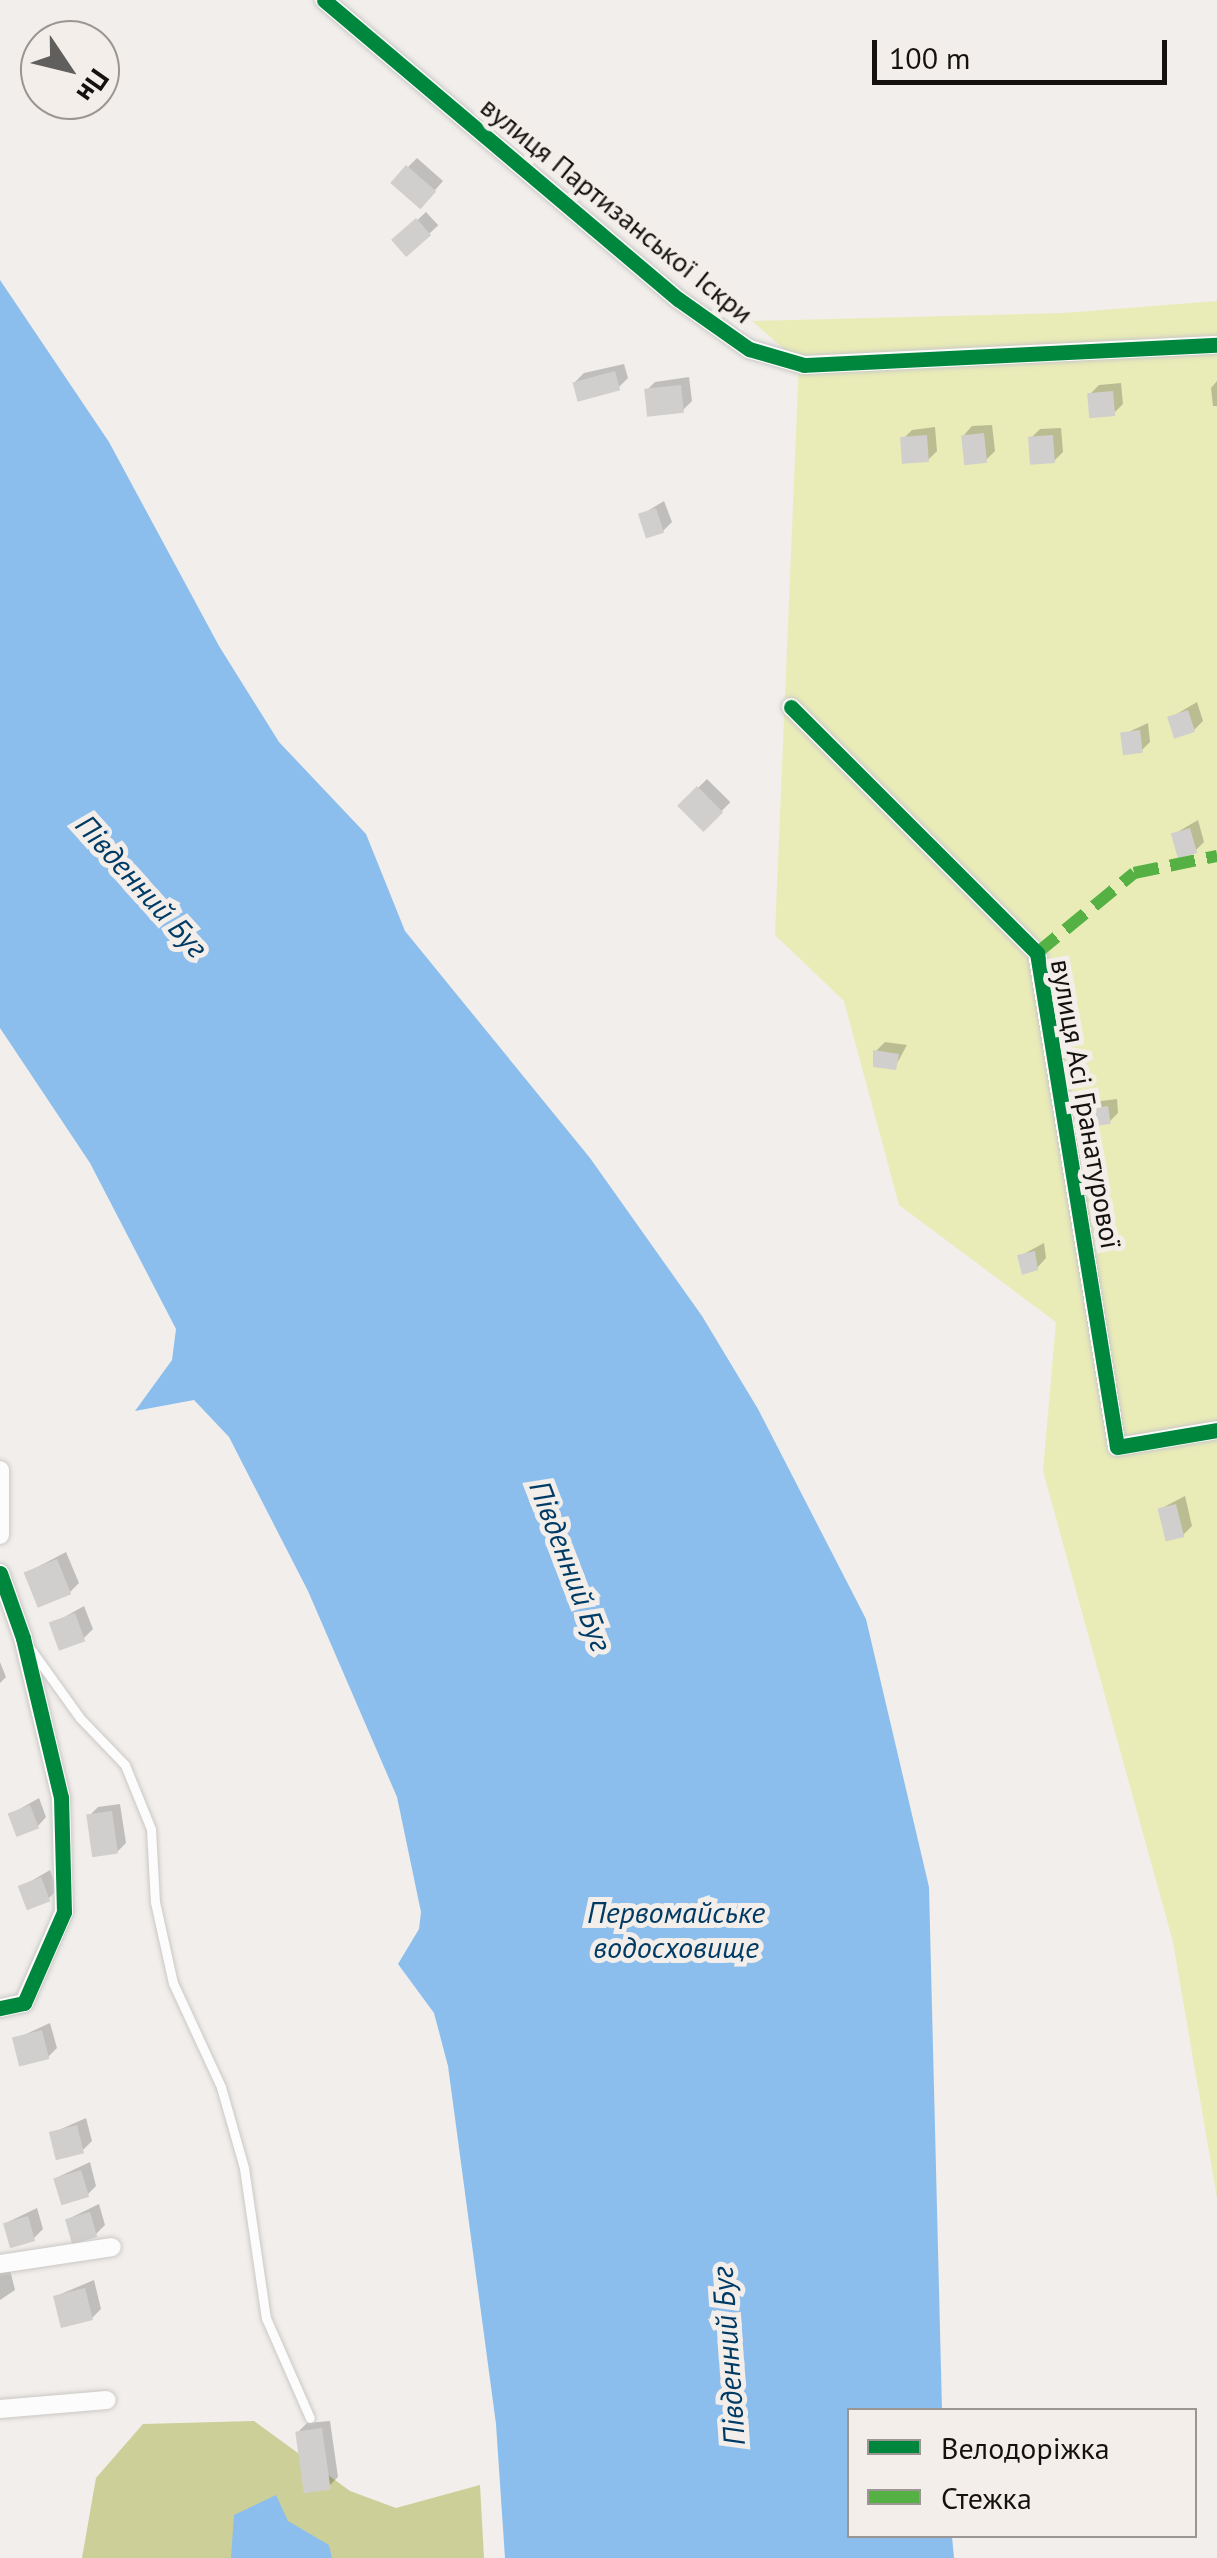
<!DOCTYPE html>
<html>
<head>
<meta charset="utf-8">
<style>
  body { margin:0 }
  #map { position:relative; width:1217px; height:2558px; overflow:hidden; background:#f1eeeb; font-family:"PT Sans",sans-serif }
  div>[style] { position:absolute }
  .green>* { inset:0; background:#e9ecb7 }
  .forest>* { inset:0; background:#cccf97 }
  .water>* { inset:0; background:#8cbeed }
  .shadow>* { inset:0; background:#0003; transform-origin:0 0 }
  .building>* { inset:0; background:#d1cfcd; transform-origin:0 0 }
  .roads { filter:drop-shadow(0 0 2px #cac8c5) drop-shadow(0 0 2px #cac8c5) }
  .lane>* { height:9px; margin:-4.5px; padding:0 4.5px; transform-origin:4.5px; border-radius:4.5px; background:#fdfcfc }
  .street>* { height:18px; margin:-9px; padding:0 9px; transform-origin:9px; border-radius:9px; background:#fdfcfc }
  .quiet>* { height:12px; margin-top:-6px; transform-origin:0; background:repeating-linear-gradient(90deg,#55b144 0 25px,transparent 0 37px) }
  .cycleway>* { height:15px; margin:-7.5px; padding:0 7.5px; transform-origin:7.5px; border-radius:7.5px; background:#00873e }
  span { translate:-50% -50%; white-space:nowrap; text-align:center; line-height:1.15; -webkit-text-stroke:10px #f3eee9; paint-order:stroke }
  .street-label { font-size:28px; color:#141211 }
  .water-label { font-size:30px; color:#003b66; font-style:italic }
  .legend { position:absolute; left:847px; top:2408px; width:350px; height:130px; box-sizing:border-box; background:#f3eee9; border:2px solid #9a9693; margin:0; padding:12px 18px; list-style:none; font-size:30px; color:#141211 }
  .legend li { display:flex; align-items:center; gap:20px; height:50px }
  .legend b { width:50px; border:2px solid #9a9693 }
  .north { position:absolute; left:20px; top:20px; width:100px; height:100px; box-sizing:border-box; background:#f3eee9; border:2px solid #9a9693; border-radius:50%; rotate:125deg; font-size:28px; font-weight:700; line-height:40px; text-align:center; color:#141211 }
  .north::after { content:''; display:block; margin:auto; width:35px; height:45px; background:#615f5d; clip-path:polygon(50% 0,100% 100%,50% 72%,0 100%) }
  .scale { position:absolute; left:872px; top:40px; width:295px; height:45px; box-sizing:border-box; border:5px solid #141211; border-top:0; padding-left:12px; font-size:30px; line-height:35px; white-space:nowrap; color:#141211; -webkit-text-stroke:8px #f3eee9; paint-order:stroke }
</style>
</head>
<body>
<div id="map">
  <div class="green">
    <i style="clip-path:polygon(1217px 301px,1217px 2198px,1173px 1942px,1043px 1471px,1056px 1322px,899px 1205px,844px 1001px,775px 935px,799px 362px,752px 321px,1064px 313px)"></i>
  </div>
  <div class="forest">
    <i style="clip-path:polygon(254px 2421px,350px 2491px,396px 2508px,480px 2485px,484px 2558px,82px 2558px,96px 2478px,143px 2424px)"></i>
  </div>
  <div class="water">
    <i style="clip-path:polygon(0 280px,109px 442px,219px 646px,279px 742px,366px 834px,405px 931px,590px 1158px,702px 1316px,758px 1409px,866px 1619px,929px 1887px,942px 2410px,850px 2410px,850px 2536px,952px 2536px,954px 2558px,505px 2558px,496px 2424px,448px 2066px,434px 2013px,398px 1964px,419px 1929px,421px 1912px,397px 1797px,308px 1591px,229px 1437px,194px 1400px,135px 1411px,172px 1360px,176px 1329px,90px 1163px,0 1028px)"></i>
    <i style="clip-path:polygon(276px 2495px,288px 2521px,329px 2545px,332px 2558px,231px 2558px,234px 2515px)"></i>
  </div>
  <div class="shadow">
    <i style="clip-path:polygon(417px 158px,443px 181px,429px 197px,408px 167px)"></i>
    <i style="left:426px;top:212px;width:18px;height:41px;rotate:47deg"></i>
    <i style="clip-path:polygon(624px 364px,628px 378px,619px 387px,575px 382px,584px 373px)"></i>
    <i style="clip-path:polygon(689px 377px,692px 401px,683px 410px,646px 391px,655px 382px)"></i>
    <i style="clip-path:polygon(1217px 381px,1217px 406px,1213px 406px,1211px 388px)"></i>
    <i style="clip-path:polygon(1121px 383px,1123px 404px,1114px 413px,1090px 394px,1099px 385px)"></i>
    <i style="clip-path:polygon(992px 425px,995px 451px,986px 460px,964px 435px,972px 426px)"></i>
    <i style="clip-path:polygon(935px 427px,937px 451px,928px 460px,903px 439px,912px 430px)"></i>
    <i style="clip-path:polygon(1061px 428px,1063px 452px,1054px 461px,1031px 438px,1040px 429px)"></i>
    <i style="clip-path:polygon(664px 501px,672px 522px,663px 531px,641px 515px)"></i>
    <i style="clip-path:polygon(1197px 702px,1203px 721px,1194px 730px,1170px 718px)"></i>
    <i style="clip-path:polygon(1148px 723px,1150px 742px,1141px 751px,1122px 735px)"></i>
    <i style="left:707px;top:779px;width:33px;height:37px;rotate:45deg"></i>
    <i style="clip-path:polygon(1198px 820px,1204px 842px,1195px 851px,1174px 834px)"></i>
    <i style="clip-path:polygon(885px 1042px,907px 1045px,895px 1067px,876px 1051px)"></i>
    <i style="clip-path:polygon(1117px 1099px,1118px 1113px,1109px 1122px,1084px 1111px,1093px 1102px)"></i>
    <i style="clip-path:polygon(1044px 1243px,1046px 1258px,1037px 1268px,1020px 1256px)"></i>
    <i style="clip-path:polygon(1185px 1496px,1192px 1526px,1183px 1535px,1160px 1509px)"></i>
    <i style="clip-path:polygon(66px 1552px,79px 1583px,70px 1592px,26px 1573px)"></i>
    <i style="clip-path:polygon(84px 1606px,93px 1629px,84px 1638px,52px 1624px)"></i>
    <i style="clip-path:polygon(0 1662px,6px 1677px,0 1683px)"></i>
    <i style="clip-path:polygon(39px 1798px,46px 1817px,38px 1826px,11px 1814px)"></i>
    <i style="clip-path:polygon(120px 1804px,126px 1843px,117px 1852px,89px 1816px,98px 1807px)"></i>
    <i style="clip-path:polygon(50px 1870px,57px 1890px,48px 1899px,21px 1887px)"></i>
    <i style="clip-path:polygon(50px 2023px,57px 2048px,48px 2057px,15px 2039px)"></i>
    <i style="clip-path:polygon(86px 2118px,92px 2141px,83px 2150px,52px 2133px)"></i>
    <i style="clip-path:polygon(90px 2162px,96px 2186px,87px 2195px,56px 2178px)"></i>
    <i style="clip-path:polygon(99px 2204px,105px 2225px,96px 2234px,68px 2219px)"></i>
    <i style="clip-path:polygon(37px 2208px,43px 2229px,34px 2238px,6px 2223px)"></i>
    <i style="clip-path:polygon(10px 2270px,15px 2290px,0 2300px,0 2273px)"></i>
    <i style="clip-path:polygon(94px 2280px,101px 2309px,92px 2318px,56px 2296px)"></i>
    <i style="clip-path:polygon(330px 2421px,338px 2477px,329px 2486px,298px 2432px,307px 2423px)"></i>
  </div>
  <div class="building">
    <i style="left:406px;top:165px;width:40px;height:24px;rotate:41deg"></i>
    <i style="left:416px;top:218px;width:23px;height:33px;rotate:49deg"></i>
    <i style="left:615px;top:371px;width:20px;height:44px;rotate:75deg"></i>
    <i style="left:681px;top:385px;width:28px;height:37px;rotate:84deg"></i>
    <i style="left:1113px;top:391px;width:25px;height:26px;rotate:85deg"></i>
    <i style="left:984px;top:433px;width:30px;height:23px;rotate:84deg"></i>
    <i style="left:927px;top:435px;width:27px;height:27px;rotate:86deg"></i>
    <i style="left:1053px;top:435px;width:28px;height:25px;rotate:86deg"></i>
    <i style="left:656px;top:508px;width:26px;height:19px;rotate:72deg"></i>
    <i style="left:1188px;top:710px;width:23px;height:22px;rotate:72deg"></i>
    <i style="left:1140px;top:730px;width:23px;height:20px;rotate:83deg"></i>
    <i style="left:697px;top:786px;width:37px;height:28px;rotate:45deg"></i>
    <i style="left:1190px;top:828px;width:26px;height:20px;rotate:74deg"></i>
    <i style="clip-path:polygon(873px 1050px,899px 1054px,896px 1070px,873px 1067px)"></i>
    <i style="left:1108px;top:1106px;width:18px;height:26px;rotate:81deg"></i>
    <i style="clip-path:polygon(1035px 1251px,1038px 1270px,1022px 1275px,1017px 1255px)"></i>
    <i style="left:1176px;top:1504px;width:34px;height:19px;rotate:76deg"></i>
    <i style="left:57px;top:1559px;width:38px;height:36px;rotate:68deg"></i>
    <i style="left:75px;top:1613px;width:30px;height:28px;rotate:70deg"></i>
    <i style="left:30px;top:1805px;width:25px;height:24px;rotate:69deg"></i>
    <i style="left:112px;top:1811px;width:43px;height:26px;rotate:82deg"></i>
    <i style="left:41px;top:1877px;width:26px;height:25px;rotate:69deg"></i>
    <i style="left:42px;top:2030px;width:30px;height:31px;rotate:76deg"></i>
    <i style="left:77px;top:2125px;width:29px;height:29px;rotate:76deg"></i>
    <i style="left:81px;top:2170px;width:28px;height:29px;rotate:73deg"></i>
    <i style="left:90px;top:2212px;width:26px;height:26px;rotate:74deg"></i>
    <i style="left:28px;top:2216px;width:26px;height:26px;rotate:74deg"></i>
    <i style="left:85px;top:2288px;width:33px;height:33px;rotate:76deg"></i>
    <i style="left:322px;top:2428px;width:62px;height:27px;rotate:82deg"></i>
  </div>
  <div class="roads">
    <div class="lane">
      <i style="left:29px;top:1647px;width:87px;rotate:54.3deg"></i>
      <i style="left:80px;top:1718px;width:65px;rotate:46.2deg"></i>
      <i style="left:125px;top:1765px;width:69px;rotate:67.9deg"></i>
      <i style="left:151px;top:1829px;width:73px;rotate:86.9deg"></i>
      <i style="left:155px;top:1902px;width:83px;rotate:77.5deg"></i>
      <i style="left:173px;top:1983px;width:115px;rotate:65.2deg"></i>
      <i style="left:221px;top:2087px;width:84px;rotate:74.1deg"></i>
      <i style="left:244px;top:2168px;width:152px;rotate:81.7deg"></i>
      <i style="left:266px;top:2318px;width:109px;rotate:66.3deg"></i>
    </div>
    <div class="street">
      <i style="left:324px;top:0;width:463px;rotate:40.2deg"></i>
      <i style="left:678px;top:299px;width:87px;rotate:35.2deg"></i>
      <i style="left:749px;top:349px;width:57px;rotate:16.2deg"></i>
      <i style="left:804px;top:365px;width:413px;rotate:-2.8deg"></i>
      <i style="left:791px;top:707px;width:348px;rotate:45deg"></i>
      <i style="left:1037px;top:953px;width:500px;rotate:80.8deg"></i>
      <i style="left:1117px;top:1447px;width:101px;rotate:-9.6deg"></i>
      <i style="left:0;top:1470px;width:65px;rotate:90deg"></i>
      <i style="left:0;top:1573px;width:69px;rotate:70.5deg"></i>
      <i style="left:23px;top:1638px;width:163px;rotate:76.6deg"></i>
      <i style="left:61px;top:1797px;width:115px;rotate:88.5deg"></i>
      <i style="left:64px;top:1912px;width:99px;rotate:113.7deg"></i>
      <i style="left:24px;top:2003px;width:25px;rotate:168deg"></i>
      <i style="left:0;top:2264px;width:113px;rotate:-8.6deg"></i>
      <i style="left:0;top:2409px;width:107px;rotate:-4.8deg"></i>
    </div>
  </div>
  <div class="quiet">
    <i style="left:1037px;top:953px;width:126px;rotate:-39.5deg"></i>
    <i style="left:1134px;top:873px;width:85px;rotate:-11.6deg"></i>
  </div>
  <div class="cycleway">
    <i style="left:324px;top:0;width:463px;rotate:40.2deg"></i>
    <i style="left:678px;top:299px;width:87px;rotate:35.2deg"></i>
    <i style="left:749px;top:349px;width:57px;rotate:16.2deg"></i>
    <i style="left:804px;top:365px;width:413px;rotate:-2.8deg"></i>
    <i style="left:791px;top:707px;width:348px;rotate:45deg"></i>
    <i style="left:1037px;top:953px;width:500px;rotate:80.8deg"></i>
    <i style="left:1117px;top:1447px;width:101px;rotate:-9.6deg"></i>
    <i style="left:0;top:1573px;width:69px;rotate:70.5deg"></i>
    <i style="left:23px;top:1638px;width:163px;rotate:76.6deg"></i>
    <i style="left:61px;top:1797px;width:115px;rotate:88.5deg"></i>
    <i style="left:64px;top:1912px;width:99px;rotate:113.7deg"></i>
    <i style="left:24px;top:2003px;width:25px;rotate:168deg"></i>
  </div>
  <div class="street-label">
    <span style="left:617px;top:210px;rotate:39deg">вулиця Партизанської Іскри</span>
    <span style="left:1086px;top:1104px;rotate:80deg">вулиця Асі Гранатурової</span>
  </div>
  <div class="water-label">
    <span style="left:142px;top:886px;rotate:48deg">Південний Буг</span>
    <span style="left:571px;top:1566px;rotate:69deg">Південний Буг</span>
    <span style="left:676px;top:1929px">Первомайське<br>водосховище</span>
    <span style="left:728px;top:2356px;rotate:-94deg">Південний Буг</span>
  </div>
  <ul class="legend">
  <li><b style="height:12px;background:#00873e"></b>Велодоріжка</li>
  <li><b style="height:12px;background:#55b144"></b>Стежка</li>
  </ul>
  <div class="north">Пн</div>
  <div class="scale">100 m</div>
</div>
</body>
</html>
